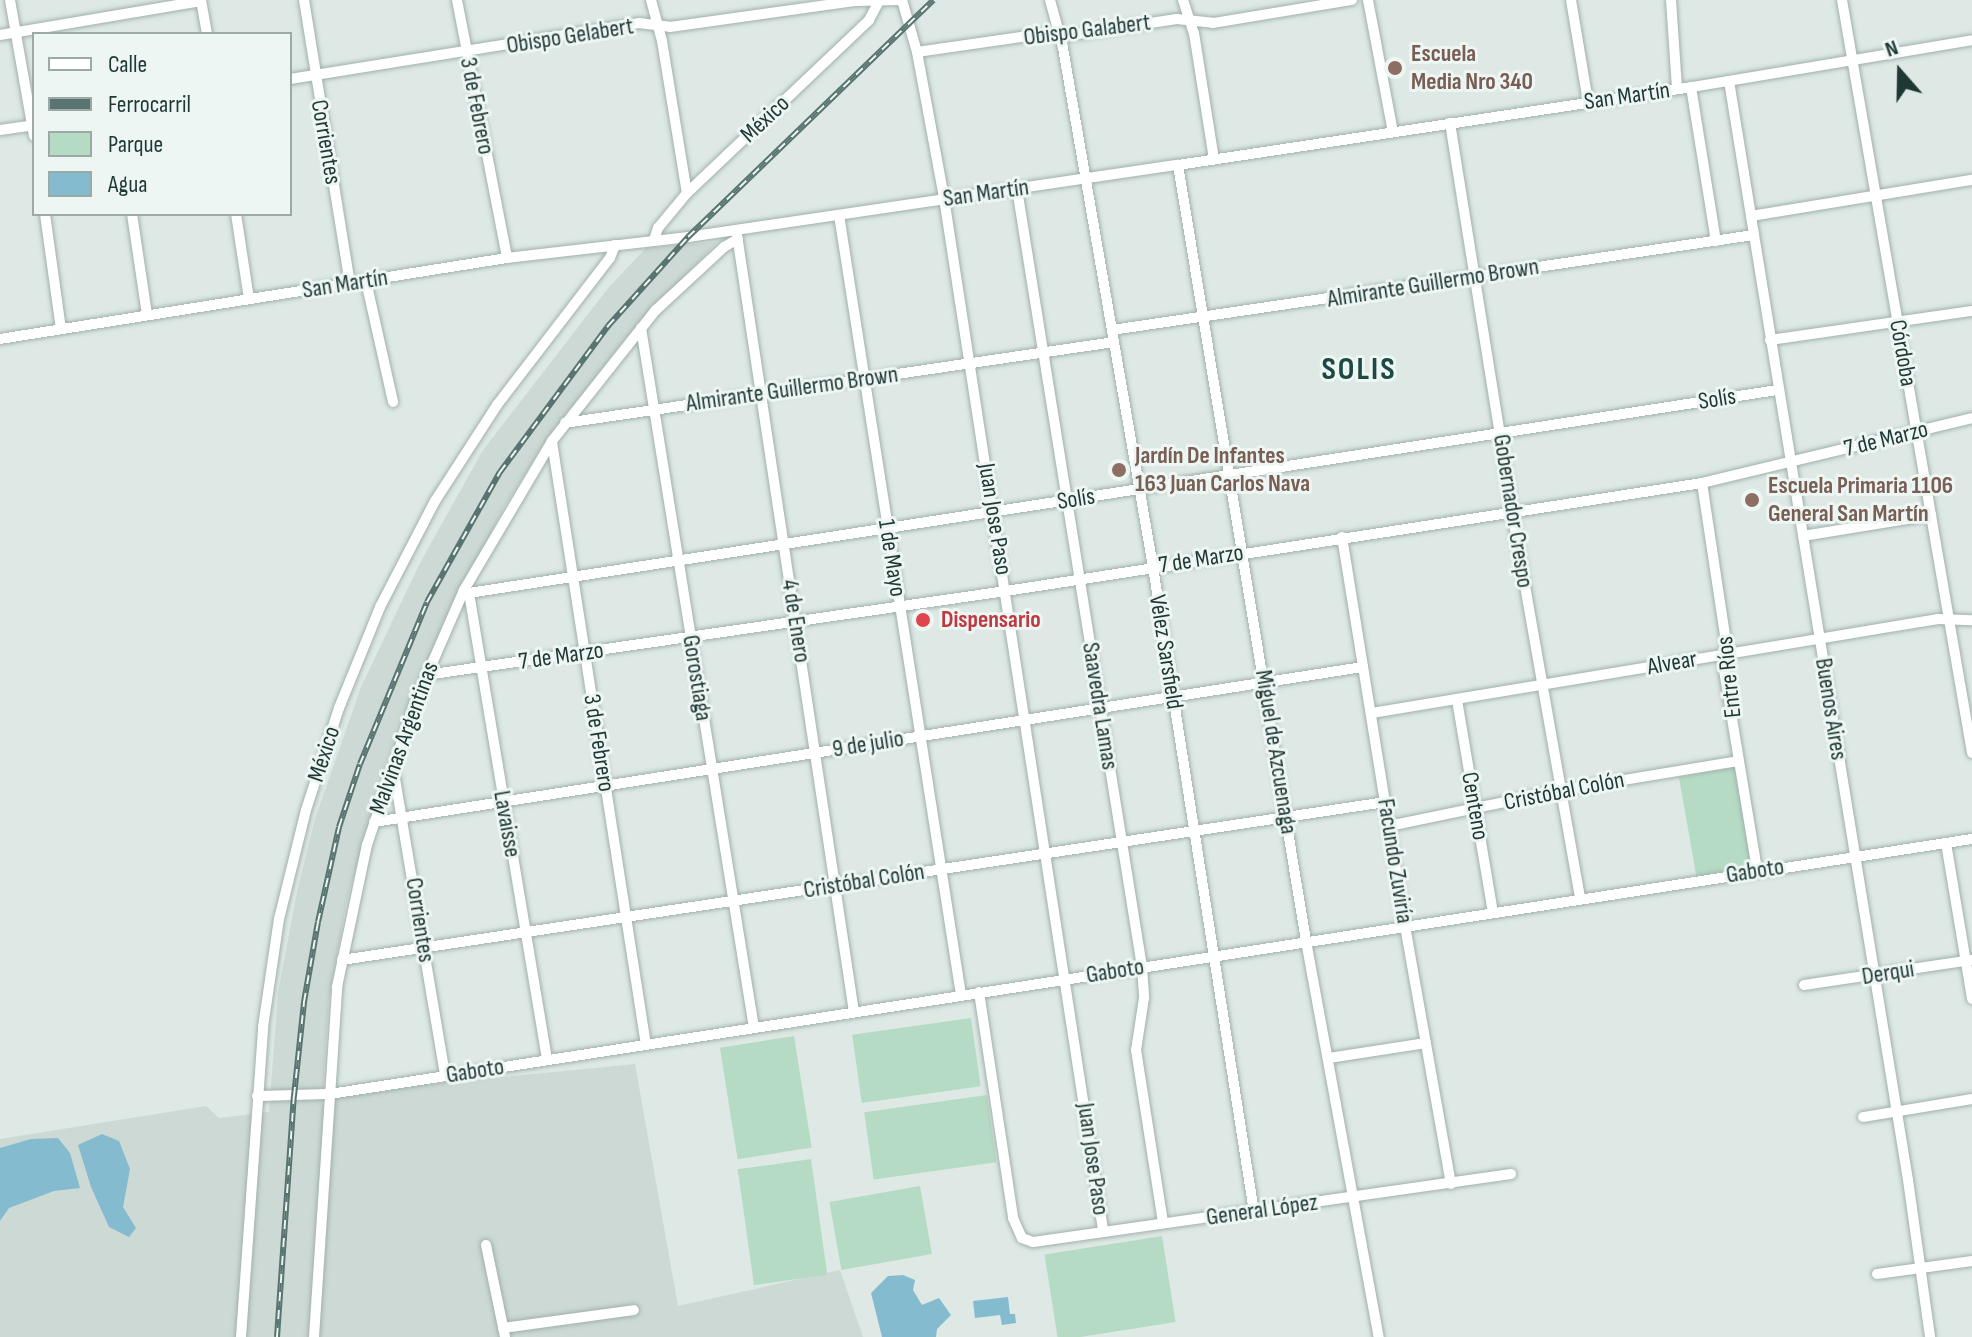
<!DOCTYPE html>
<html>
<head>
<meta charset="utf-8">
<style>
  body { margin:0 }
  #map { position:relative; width:1972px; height:1337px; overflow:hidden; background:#dee9e5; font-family:"Sofia Sans Condensed",sans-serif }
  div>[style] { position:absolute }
  .built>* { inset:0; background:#ccd9d4 }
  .green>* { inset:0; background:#b6dbc4; transform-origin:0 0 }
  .water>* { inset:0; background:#85bbce }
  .roads { filter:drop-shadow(0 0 2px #a1b0ac) drop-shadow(0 0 2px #a1b0ac) }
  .minor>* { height:10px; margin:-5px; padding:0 5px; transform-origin:5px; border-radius:5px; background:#fff }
  .rail>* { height:6px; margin-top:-3px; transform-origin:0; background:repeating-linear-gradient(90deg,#eef6f3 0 9px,#597470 0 18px); box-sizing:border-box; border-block:2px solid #597470 }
  .dots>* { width:22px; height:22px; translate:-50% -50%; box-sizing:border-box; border:4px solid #eef6f3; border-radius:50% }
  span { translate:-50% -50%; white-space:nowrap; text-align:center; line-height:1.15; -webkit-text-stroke:6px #eef6f3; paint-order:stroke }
  .street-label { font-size:24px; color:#1f3834 }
  .education-label { font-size:24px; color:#785e54; font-weight:700 }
  .left { translate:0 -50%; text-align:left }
  .health-label { font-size:24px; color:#be3a42; font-weight:700 }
  .district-label { font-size:32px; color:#1c4943; font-weight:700; letter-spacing:2px }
  .legend { position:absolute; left:32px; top:32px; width:260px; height:184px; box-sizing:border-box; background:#eef6f3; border:2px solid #9baaa7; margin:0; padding:10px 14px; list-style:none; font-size:24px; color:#1f3834 }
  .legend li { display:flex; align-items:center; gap:16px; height:40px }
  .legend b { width:40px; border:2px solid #9baaa7 }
  .north { position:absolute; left:1860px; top:32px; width:80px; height:80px; -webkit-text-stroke:6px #eef6f3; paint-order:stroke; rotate:340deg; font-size:22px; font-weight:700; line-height:32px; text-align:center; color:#1f3834 }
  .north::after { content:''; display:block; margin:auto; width:28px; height:36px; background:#1f3834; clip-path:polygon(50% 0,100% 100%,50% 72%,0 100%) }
</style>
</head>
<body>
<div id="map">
  <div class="built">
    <i style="clip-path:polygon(717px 242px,625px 339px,544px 444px,504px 507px,431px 652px,386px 763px,347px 900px,329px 999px,322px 1104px,329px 1104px,330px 1094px,635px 1064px,678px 1306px,840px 1270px,863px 1337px,0 1337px,0 1139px,206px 1106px,219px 1118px,269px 1112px,278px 993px,297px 892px,315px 819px,361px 687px,420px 563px,483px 450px,609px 287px,646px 248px)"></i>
  </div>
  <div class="green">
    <i style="left:1735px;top:767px;width:101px;height:57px;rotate:80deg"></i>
    <i style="left:971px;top:1018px;width:69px;height:120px;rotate:82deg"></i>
    <i style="left:794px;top:1036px;width:113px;height:75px;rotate:81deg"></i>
    <i style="left:987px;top:1095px;width:68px;height:124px;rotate:82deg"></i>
    <i style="left:811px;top:1159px;width:117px;height:74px;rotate:82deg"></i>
    <i style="left:920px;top:1186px;width:69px;height:92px;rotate:80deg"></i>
    <i style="left:1162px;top:1236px;width:87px;height:119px;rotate:81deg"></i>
  </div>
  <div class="water">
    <i style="clip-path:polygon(102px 1134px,119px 1141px,130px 1169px,123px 1207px,136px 1228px,129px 1237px,109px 1227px,91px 1187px,78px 1145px)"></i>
    <i style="clip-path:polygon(58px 1138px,70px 1153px,80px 1188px,54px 1191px,9px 1208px,0 1221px,0 1148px,31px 1139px)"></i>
    <i style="clip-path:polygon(903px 1275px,915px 1280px,913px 1290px,922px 1305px,939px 1298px,951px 1315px,937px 1329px,936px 1337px,882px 1337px,871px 1293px,888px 1276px)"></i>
    <i style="clip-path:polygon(1008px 1297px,1010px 1314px,1015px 1314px,1016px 1323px,1002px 1325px,1000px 1315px,975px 1318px,973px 1301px)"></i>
  </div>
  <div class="roads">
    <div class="minor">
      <i style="left:10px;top:0;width:138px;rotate:80deg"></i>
      <i style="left:201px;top:0;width:35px;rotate:80deg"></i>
      <i style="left:304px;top:0;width:287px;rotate:80.8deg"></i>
      <i style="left:457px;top:0;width:263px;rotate:79deg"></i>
      <i style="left:651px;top:0;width:42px;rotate:75deg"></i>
      <i style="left:662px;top:41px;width:154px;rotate:80.7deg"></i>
      <i style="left:902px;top:0;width:54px;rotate:73.9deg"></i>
      <i style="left:917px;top:52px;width:148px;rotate:79.5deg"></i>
      <i style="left:944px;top:198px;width:1044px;rotate:81.24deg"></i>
      <i style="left:1050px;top:0;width:50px;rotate:74.8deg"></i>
      <i style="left:1063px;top:48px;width:527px;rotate:80.16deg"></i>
      <i style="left:1153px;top:567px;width:653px;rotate:81.1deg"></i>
      <i style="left:1183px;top:0;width:35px;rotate:72deg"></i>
      <i style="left:1194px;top:33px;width:128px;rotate:81deg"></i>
      <i style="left:1368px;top:0;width:134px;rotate:79.3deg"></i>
      <i style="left:1571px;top:0;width:103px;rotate:80.5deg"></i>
      <i style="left:1671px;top:0;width:89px;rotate:86.1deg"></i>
      <i style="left:1842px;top:0;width:764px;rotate:80.2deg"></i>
      <i style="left:0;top:35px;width:204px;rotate:-9.6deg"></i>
      <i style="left:917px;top:52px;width:126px;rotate:-8.2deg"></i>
      <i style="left:1042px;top:34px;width:29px;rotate:2deg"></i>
      <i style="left:1071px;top:35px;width:107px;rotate:-8.6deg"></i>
      <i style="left:1177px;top:19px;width:36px;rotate:6deg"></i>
      <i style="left:1213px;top:23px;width:141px;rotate:-9.4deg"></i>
      <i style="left:290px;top:79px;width:353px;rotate:-9.1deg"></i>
      <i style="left:639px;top:23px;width:31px;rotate:7deg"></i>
      <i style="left:670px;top:27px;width:188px;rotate:-8deg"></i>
      <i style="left:856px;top:1px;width:42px;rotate:-1.4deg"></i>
      <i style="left:1729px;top:81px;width:1113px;rotate:80.75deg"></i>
      <i style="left:1908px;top:1180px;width:159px;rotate:82deg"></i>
      <i style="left:1691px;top:87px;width:156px;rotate:80.8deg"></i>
      <i style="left:1450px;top:123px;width:394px;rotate:80.9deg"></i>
      <i style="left:1512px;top:512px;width:392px;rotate:80deg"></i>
      <i style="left:0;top:130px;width:34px;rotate:-8deg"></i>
      <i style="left:1178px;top:165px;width:786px;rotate:80.63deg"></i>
      <i style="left:1306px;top:941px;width:403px;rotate:79.6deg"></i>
      <i style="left:1017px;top:189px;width:788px;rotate:80.87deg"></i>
      <i style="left:1142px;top:967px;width:31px;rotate:86deg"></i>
      <i style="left:1144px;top:998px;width:53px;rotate:98.7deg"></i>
      <i style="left:1136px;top:1050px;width:175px;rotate:81.1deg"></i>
      <i style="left:45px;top:214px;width:116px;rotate:82.1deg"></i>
      <i style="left:132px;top:214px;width:101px;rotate:81.5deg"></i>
      <i style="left:236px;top:214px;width:86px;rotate:81.3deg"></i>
      <i style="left:839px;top:215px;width:789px;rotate:81.11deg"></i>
      <i style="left:1751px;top:216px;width:224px;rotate:-9.3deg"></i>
      <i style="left:737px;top:235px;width:786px;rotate:81.44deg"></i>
      <i style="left:654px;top:240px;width:13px;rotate:-72deg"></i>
      <i style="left:658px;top:228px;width:45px;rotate:-50.4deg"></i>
      <i style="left:687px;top:193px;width:251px;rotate:-43.5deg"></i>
      <i style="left:869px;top:20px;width:21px;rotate:-62deg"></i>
      <i style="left:366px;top:281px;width:124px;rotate:77.4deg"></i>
      <i style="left:641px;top:328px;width:709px;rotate:80.83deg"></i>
      <i style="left:1112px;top:330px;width:649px;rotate:-8.42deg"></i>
      <i style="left:0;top:339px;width:513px;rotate:-9.08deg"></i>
      <i style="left:507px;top:258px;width:182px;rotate:-6.6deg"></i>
      <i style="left:688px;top:237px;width:495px;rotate:-8.4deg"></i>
      <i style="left:1178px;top:165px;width:514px;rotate:-8.62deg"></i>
      <i style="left:1686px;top:88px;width:290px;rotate:-9.5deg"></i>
      <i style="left:1770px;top:340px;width:204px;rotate:-8.2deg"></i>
      <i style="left:565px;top:423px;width:555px;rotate:-8.39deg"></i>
      <i style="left:552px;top:442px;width:610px;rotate:81.14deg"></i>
      <i style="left:1702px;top:483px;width:161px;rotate:81.4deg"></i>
      <i style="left:1726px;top:642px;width:22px;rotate:98deg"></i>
      <i style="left:1723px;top:664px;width:209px;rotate:80.6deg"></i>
      <i style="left:1803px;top:536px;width:130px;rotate:-9.3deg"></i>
      <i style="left:1342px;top:537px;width:394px;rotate:80.8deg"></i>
      <i style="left:1405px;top:926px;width:262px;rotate:79.9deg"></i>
      <i style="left:466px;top:591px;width:4px;rotate:34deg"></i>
      <i style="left:469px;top:593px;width:473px;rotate:80.5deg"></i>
      <i style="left:469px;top:593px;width:1325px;rotate:-8.82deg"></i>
      <i style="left:426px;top:675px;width:586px;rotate:-8.24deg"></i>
      <i style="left:1006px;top:591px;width:704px;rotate:-8.82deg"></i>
      <i style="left:1702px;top:483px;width:278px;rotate:-13.5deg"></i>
      <i style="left:1457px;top:700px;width:215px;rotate:80.4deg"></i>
      <i style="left:1372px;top:713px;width:574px;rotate:-9.43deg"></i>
      <i style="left:1938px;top:619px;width:34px;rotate:2deg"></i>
      <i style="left:393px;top:767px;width:313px;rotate:80.4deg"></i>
      <i style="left:374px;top:822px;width:1001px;rotate:-8.91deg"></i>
      <i style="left:1389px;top:826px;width:178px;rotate:-11.7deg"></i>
      <i style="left:1563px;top:790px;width:178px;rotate:-9.4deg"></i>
      <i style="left:1946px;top:843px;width:158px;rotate:80.5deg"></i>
      <i style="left:342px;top:960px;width:1055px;rotate:-8.61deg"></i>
      <i style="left:1804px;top:985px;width:170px;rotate:-8.5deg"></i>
      <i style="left:979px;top:992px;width:229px;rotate:81.4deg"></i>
      <i style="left:1013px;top:1218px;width:22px;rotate:66deg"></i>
      <i style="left:1022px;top:1238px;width:12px;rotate:20deg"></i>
      <i style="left:1033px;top:1242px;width:483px;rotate:-8.1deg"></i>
      <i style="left:1329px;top:1058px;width:98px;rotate:-8.8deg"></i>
      <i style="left:257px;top:1096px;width:73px;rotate:-1.6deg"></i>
      <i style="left:330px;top:1094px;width:1662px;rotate:-8.83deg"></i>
      <i style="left:1863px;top:1117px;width:110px;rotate:-9.4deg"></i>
      <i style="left:486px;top:1245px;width:94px;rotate:78.3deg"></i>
      <i style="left:1877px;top:1274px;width:96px;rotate:-7.8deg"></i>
      <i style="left:503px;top:1328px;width:132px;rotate:-7.8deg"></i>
      <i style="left:241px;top:1337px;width:311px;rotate:-85.9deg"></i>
      <i style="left:263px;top:1027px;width:109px;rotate:-81.6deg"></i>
      <i style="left:279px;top:919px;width:112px;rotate:-76.1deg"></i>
      <i style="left:306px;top:810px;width:107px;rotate:-72.1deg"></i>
      <i style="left:339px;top:708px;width:109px;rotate:-67.9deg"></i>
      <i style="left:380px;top:607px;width:119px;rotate:-62.6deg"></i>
      <i style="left:435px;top:501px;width:114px;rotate:-57.1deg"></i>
      <i style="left:497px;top:405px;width:185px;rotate:-52.5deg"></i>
      <i style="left:610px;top:258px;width:14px;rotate:-69deg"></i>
      <i style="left:314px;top:1337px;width:351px;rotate:-86.2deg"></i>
      <i style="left:337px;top:987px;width:145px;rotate:-78.1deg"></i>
      <i style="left:367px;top:845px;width:148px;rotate:-71.4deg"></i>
      <i style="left:414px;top:705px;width:125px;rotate:-66.5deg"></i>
      <i style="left:464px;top:590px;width:173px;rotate:-59.4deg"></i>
      <i style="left:552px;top:441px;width:167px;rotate:-51.6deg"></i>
      <i style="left:656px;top:310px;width:93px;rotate:-42.8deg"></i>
      <i style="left:724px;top:247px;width:16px;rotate:-30deg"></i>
    </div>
  </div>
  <div class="rail">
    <i style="left:277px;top:1337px;width:242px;rotate:-86deg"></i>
    <i style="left:294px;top:1096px;width:95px;rotate:-83.9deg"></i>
    <i style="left:304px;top:1002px;width:81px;rotate:-80.1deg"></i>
    <i style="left:318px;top:922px;width:97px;rotate:-77.5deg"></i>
    <i style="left:339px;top:827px;width:66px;rotate:-71.6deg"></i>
    <i style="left:360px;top:764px;width:175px;rotate:-67.5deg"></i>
    <i style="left:427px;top:602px;width:149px;rotate:-60.7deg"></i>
    <i style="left:500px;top:472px;width:182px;rotate:-53.5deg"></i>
    <i style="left:608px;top:326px;width:120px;rotate:-48deg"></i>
    <i style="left:688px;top:237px;width:341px;rotate:-44deg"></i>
  </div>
  <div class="dots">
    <i style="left:1395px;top:68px;background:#8d6e63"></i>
    <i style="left:1119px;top:470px;background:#8d6e63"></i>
    <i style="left:1752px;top:500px;background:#8d6e63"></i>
    <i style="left:923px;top:620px;background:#e0444e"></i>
  </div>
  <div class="street-label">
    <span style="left:1087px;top:30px;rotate:-7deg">Obispo Galabert</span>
    <span style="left:570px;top:36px;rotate:-9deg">Obispo Gelabert</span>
    <span style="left:1627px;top:96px;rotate:-8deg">San Martín</span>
    <span style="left:477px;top:106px;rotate:79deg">3 de Febrero</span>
    <span style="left:765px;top:119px;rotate:-43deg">México</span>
    <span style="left:326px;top:142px;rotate:80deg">Corrientes</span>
    <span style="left:986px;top:193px;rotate:-8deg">San Martín</span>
    <span style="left:1433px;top:283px;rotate:-9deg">Almirante Guillermo Brown</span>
    <span style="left:345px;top:284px;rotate:-9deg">San Martín</span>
    <span style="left:1903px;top:353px;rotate:80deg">Córdoba</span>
    <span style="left:792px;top:389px;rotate:-8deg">Almirante Guillermo Brown</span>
    <span style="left:1717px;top:399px;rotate:-9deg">Solís</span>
    <span style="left:1886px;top:439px;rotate:-14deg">7 de Marzo</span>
    <span style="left:1076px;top:499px;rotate:-9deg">Solís</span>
    <span style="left:1513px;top:511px;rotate:81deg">Gobernador Crespo</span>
    <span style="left:995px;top:519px;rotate:81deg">Juan Jose Paso</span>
    <span style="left:892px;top:558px;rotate:81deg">1 de Mayo</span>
    <span style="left:1201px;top:559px;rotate:-9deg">7 de Marzo</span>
    <span style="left:796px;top:621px;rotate:81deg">4 de Enero</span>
    <span style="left:1166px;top:652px;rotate:81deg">Vélez Sarsfield</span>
    <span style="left:561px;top:656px;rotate:-8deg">7 de Marzo</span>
    <span style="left:1672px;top:663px;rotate:-10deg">Alvear</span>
    <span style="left:1729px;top:677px;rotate:-96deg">Entre Ríos</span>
    <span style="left:697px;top:678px;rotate:81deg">Gorostiaga</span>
    <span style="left:1100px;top:706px;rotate:81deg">Saavedra Lamas</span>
    <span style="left:1831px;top:709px;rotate:81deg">Buenos Aires</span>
    <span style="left:404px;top:738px;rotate:-70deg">Malvinas Argentinas</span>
    <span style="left:599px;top:743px;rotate:81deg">3 de Febrero</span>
    <span style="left:868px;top:744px;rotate:-9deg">9 de julio</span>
    <span style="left:1276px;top:752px;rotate:81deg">Miguel de Azcuenaga</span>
    <span style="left:324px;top:754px;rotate:-72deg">México</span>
    <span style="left:1564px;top:791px;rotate:-11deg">Cristóbal Colón</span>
    <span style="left:1475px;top:806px;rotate:80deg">Centeno</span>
    <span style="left:507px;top:824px;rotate:80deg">Lavaisse</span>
    <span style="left:1395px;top:861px;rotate:81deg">Facundo Zuviría</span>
    <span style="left:1755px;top:871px;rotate:-9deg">Gaboto</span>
    <span style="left:864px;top:881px;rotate:-9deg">Cristóbal Colón</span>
    <span style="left:420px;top:920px;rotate:81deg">Corrientes</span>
    <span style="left:1115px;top:971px;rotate:-9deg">Gaboto</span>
    <span style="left:1888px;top:973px;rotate:-9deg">Derqui</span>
    <span style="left:475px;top:1071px;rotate:-9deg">Gaboto</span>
    <span style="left:1093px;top:1159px;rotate:82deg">Juan Jose Paso</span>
    <span style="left:1262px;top:1210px;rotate:-8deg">General López</span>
  </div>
  <div class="education-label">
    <span class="left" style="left:1411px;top:68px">Escuela<br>Media Nro 340</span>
    <span class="left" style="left:1135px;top:470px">Jardín De Infantes<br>163 Juan Carlos Nava</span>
    <span class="left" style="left:1768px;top:500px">Escuela Primaria 1106<br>General San Martín</span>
  </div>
  <div class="health-label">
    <span class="left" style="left:941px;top:620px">Dispensario</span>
  </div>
  <div class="district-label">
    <span style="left:1359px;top:370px">SOLIS</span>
  </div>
  <ul class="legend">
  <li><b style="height:10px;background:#fff"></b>Calle</li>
  <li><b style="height:10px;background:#597470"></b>Ferrocarril</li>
  <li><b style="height:22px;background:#b6dbc4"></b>Parque</li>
  <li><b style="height:22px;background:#85bbce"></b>Agua</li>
  </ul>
  <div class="north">N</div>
</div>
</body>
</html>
